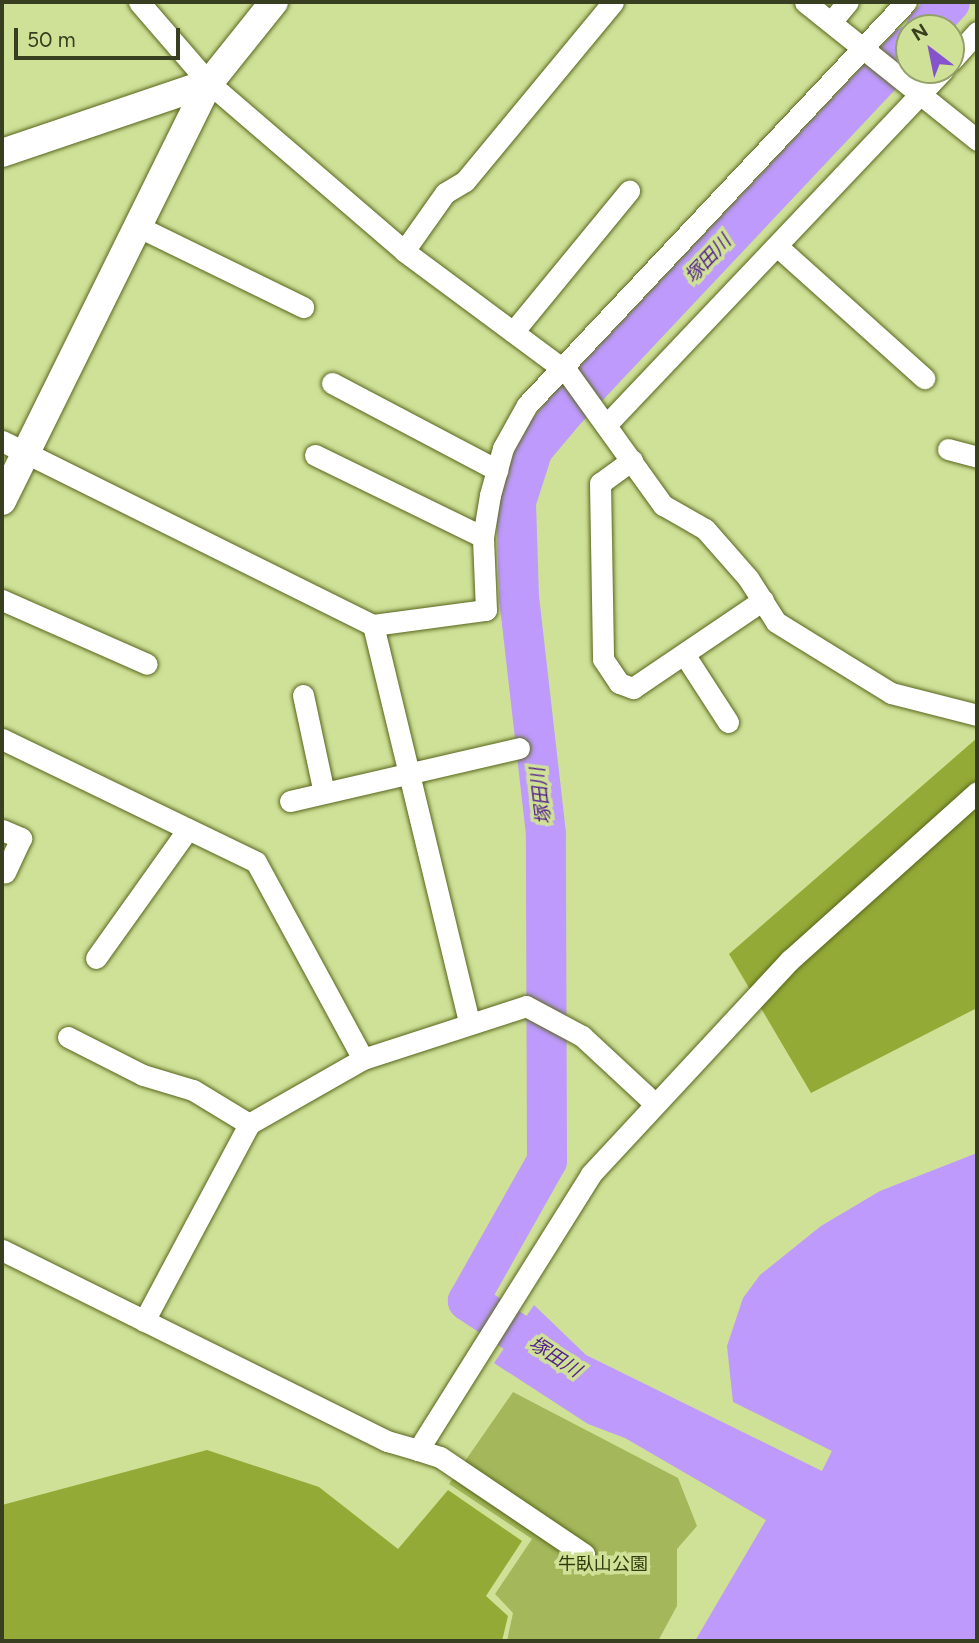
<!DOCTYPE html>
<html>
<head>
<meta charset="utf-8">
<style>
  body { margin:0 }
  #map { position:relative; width:979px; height:1643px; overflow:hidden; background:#cfe197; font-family:Figtree,"Noto Sans JP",sans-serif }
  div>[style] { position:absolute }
  .green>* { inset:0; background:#a4b85b }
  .forest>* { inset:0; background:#94aa37 }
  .water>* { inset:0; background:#bd9afb }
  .river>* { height:40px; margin:-20px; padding:0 20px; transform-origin:20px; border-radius:20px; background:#bd9afb }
  .roads { filter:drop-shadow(0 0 2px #58661d) drop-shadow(0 0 2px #58661d) }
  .minor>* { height:21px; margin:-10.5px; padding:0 10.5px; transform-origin:10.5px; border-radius:10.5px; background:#fff }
  .tertiary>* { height:28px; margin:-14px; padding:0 14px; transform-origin:14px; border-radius:14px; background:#fff }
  span { translate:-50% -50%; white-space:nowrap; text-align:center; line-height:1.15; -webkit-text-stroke:7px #cfe197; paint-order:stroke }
  .park-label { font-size:18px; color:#333c0e }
  .water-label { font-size:19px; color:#531e8e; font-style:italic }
  .frame { position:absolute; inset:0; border:4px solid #383f20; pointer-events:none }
  .north { position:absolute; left:895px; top:14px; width:70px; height:70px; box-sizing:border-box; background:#cfe197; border:2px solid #93a067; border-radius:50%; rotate:328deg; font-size:19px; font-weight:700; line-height:28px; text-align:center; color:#383f20 }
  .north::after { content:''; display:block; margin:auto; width:24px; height:32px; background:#8553cb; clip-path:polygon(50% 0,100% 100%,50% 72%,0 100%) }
  .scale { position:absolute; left:14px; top:28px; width:166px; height:32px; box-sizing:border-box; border:4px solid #383f20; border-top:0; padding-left:9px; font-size:21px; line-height:24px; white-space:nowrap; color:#383f20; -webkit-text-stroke:5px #cfe197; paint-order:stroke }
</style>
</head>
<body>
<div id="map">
  <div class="green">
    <i style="clip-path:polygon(513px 1392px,678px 1478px,697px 1526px,677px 1549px,677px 1606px,658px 1641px,507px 1641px,513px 1613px,495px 1594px,532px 1539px,449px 1484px)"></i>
  </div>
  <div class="forest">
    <i style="clip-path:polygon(977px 738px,977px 1008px,811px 1093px,729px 954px)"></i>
    <i style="clip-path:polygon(207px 1450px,319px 1487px,398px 1549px,448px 1490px,522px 1541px,486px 1596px,508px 1616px,502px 1641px,2px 1641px,2px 1505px)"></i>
  </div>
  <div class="water">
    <i style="clip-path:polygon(977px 1153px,977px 1641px,695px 1641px,766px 1520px,625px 1438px,588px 1424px,494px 1363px,534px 1305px,586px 1355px,822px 1471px,832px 1451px,733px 1402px,727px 1346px,743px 1298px,760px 1275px,821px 1226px,880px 1191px)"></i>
  </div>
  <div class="river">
    <i style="left:926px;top:28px;width:35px;rotate:-47deg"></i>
    <i style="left:561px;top:1363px;width:112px;rotate:-146.3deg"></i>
    <i style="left:468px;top:1301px;width:161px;rotate:-60.6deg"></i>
    <i style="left:547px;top:1161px;width:327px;rotate:-90.2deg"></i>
    <i style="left:546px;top:834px;width:238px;rotate:-96.5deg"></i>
    <i style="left:519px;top:598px;width:96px;rotate:-91.8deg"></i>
    <i style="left:516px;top:502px;width:56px;rotate:-72.2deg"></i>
    <i style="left:533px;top:449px;width:50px;rotate:-49.9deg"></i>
    <i style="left:565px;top:411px;width:502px;rotate:-46.7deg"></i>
  </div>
  <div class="roads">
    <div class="minor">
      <i style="left:139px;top:2px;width:107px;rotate:49.2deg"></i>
      <i style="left:209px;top:83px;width:257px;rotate:40.7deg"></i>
      <i style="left:404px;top:251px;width:204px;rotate:36.6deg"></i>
      <i style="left:568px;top:373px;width:163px;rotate:54.3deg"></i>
      <i style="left:663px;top:505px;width:48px;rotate:29.7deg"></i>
      <i style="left:705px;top:529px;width:65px;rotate:48.7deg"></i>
      <i style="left:748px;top:578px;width:52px;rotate:57.5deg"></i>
      <i style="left:776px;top:622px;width:135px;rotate:31.7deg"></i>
      <i style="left:891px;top:693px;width:89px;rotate:14.3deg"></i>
      <i style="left:805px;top:2px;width:221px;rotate:38.7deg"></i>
      <i style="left:831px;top:22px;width:26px;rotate:-50deg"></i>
      <i style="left:951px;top:61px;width:39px;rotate:-48deg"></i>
      <i style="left:137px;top:226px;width:185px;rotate:26deg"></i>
      <i style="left:777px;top:246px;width:198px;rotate:41.9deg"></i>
      <i style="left:404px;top:251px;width:71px;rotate:-54.7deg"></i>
      <i style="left:445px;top:193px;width:23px;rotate:-31deg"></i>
      <i style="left:465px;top:181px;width:232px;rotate:-50.4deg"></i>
      <i style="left:513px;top:332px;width:183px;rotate:-50.6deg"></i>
      <i style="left:332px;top:383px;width:187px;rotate:27.8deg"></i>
      <i style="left:607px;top:424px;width:488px;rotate:-46.5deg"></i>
      <i style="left:2px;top:441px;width:414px;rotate:26.4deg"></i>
      <i style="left:373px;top:625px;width:407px;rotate:76.4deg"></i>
      <i style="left:948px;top:449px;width:30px;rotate:15deg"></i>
      <i style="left:315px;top:455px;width:187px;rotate:26deg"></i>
      <i style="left:632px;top:460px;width:39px;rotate:144deg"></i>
      <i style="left:600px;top:483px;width:176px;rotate:89deg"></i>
      <i style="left:603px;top:659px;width:29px;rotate:56deg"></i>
      <i style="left:619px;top:683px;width:15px;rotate:20deg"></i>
      <i style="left:633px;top:688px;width:157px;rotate:-34.1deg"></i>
      <i style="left:2px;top:600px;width:158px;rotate:23.8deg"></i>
      <i style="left:373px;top:625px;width:114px;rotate:-7.6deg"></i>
      <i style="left:486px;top:610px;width:73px;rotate:-92.4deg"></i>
      <i style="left:483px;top:537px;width:43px;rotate:-80.5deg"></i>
      <i style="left:490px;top:495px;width:49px;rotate:-74.5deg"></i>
      <i style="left:503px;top:448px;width:49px;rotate:-60.8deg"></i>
      <i style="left:527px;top:405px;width:553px;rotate:-46.76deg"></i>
      <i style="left:684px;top:654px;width:81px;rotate:57.1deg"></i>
      <i style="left:303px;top:695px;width:100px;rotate:77.9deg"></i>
      <i style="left:2px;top:739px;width:282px;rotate:25.8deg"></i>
      <i style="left:256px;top:862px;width:224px;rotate:61.5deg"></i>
      <i style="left:290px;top:801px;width:235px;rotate:-13deg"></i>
      <i style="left:2px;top:830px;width:21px;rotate:23deg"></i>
      <i style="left:21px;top:838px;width:38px;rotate:115deg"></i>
      <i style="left:96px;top:958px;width:158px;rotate:-54.5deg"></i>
      <i style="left:68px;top:1037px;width:84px;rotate:26.9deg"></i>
      <i style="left:143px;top:1075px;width:52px;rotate:16.7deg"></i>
      <i style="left:193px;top:1090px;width:66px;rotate:31.3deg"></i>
      <i style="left:2px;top:1250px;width:430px;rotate:26.4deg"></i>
      <i style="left:387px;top:1441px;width:32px;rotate:16deg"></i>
      <i style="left:418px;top:1450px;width:326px;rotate:-57.9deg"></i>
      <i style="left:591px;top:1174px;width:292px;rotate:-47.1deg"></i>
      <i style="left:790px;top:960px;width:251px;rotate:-41.9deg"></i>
      <i style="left:144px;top:1321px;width:223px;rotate:-61.9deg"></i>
      <i style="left:249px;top:1124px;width:131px;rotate:-29.7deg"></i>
      <i style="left:363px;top:1059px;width:171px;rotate:-18deg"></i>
      <i style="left:526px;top:1006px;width:64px;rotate:28.2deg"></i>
      <i style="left:582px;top:1036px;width:97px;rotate:42.9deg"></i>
      <i style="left:418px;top:1450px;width:23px;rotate:18deg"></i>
      <i style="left:440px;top:1457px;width:174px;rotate:34deg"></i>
    </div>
    <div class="tertiary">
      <i style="left:2px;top:153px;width:219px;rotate:-18.7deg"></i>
      <i style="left:2px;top:501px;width:466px;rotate:-63.7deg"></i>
      <i style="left:209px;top:83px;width:104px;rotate:-51.3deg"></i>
    </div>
  </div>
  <div class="park-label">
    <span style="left:603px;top:1564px">牛臥山公園</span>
  </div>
  <div class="water-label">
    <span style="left:708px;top:259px;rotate:-47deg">塚田川</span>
    <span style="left:541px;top:796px;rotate:-97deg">塚田川</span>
    <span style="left:555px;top:1357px;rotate:33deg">塚田川</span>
  </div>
  <div class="frame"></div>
  <div class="north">N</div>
  <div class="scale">50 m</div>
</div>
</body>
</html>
